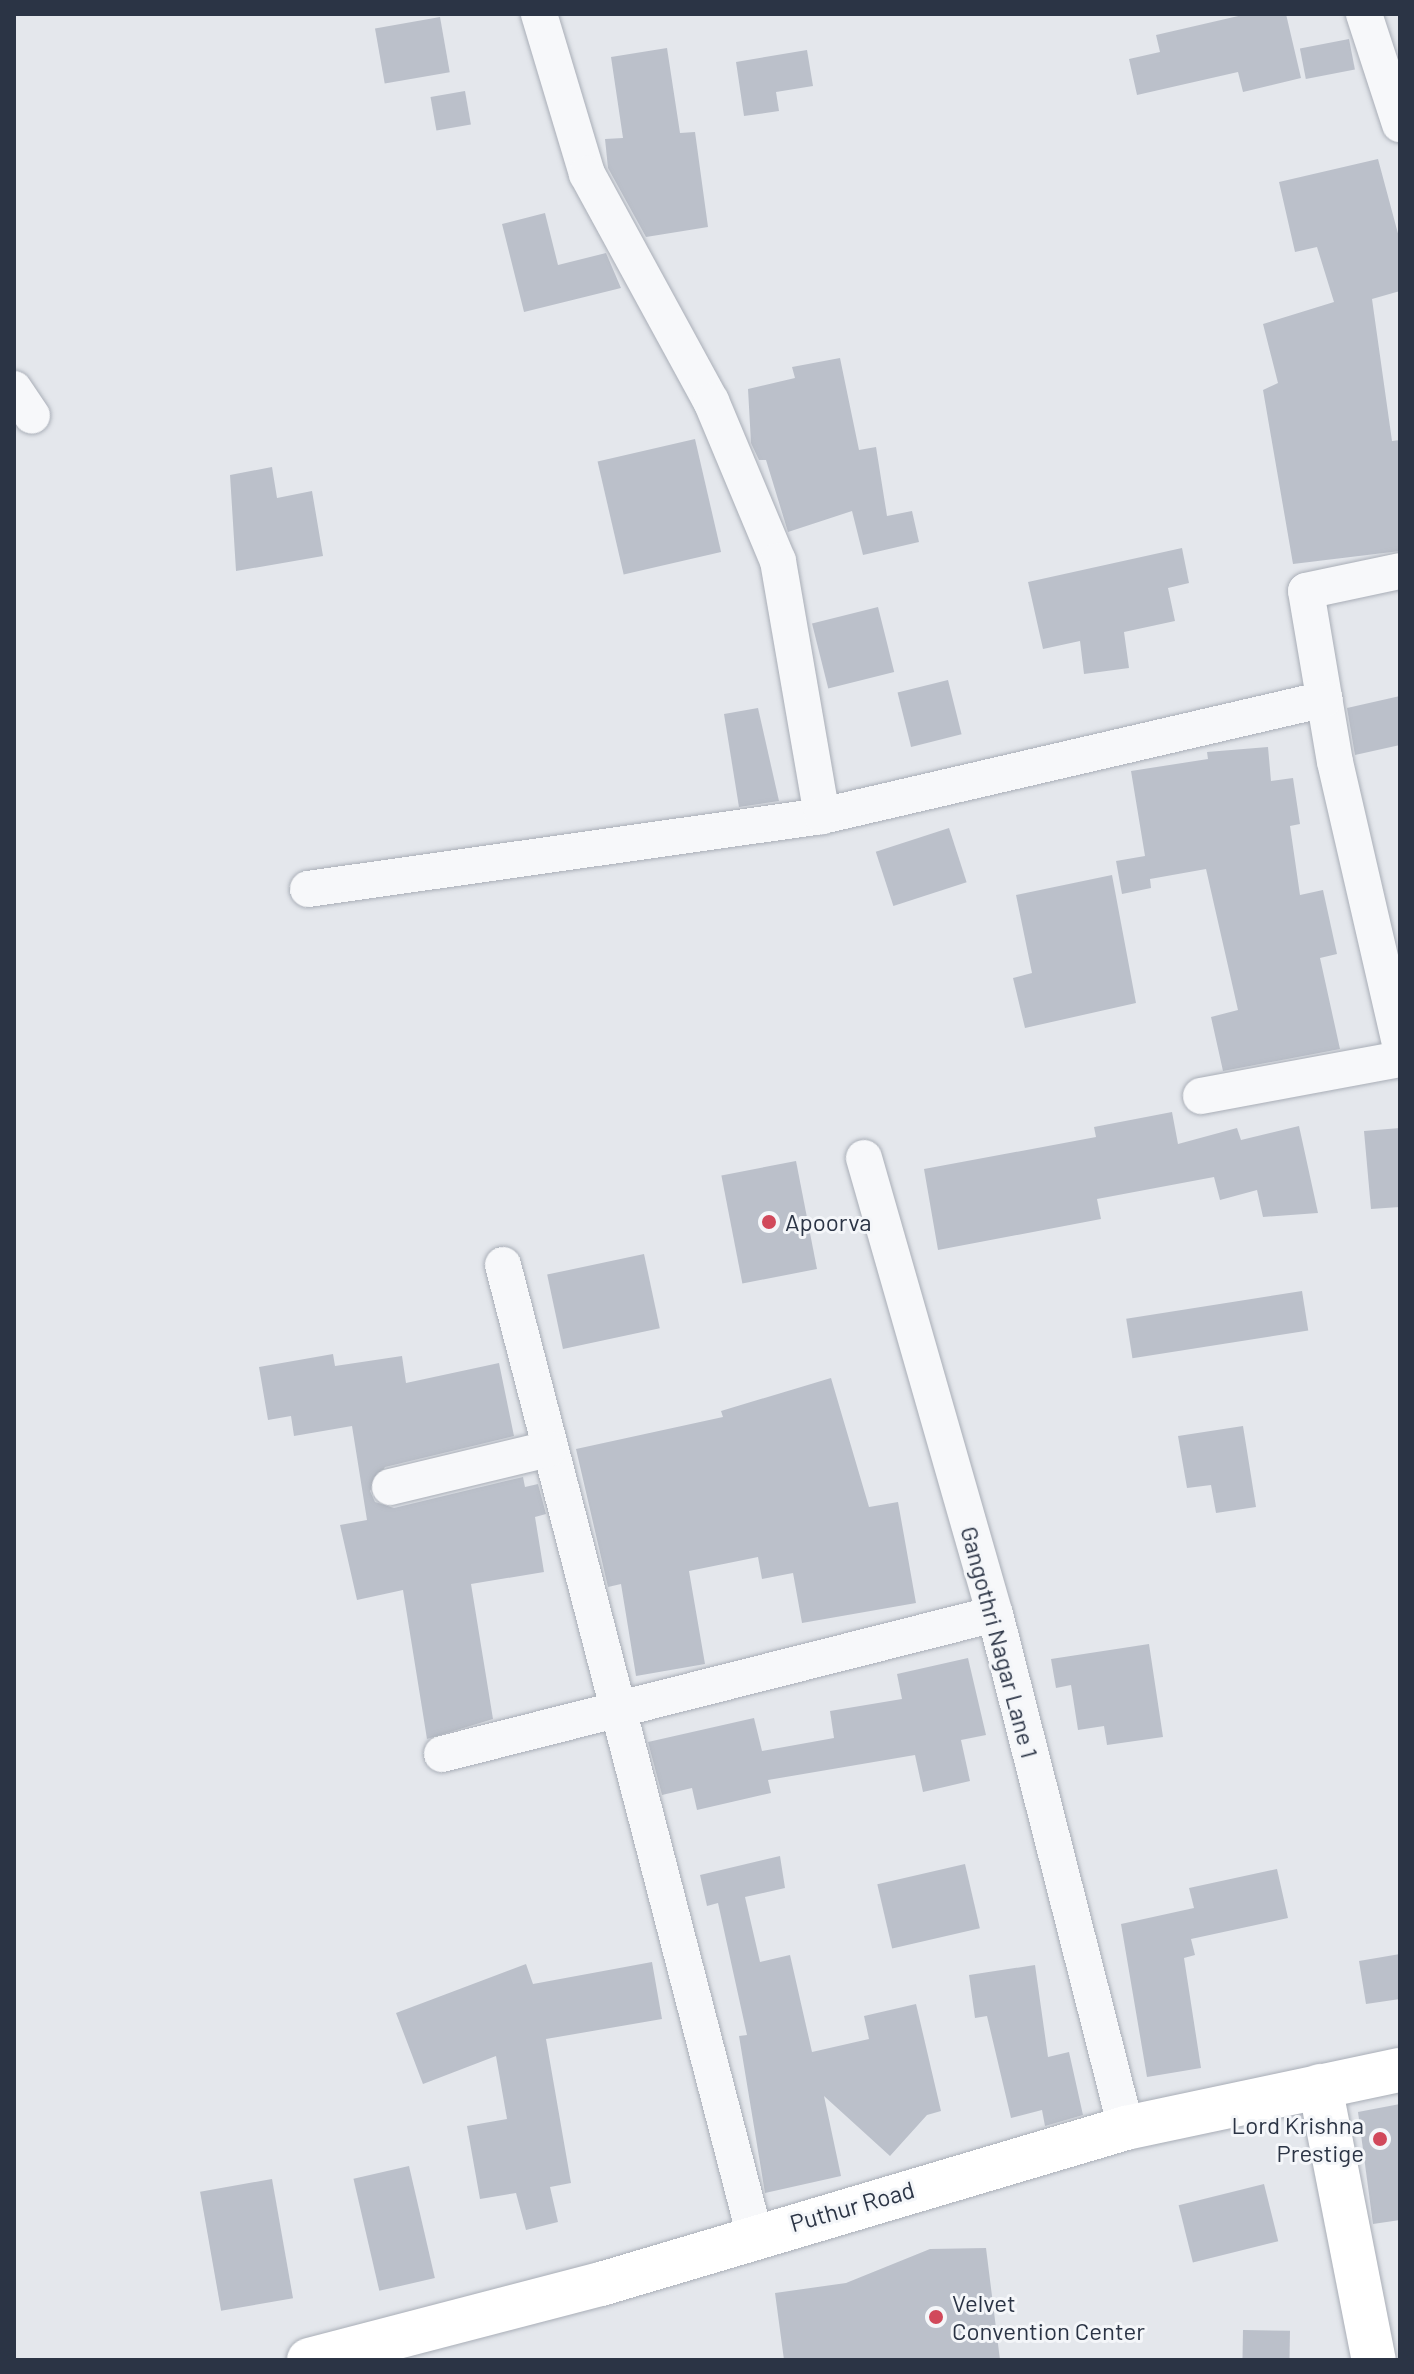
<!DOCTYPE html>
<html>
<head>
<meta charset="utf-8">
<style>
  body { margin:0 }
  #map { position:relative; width:1414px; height:2374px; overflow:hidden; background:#e4e7ec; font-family:Barlow,sans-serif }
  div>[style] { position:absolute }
  .building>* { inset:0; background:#bbc0ca; transform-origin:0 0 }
  .roads { filter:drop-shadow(0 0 2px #a9aeb7) drop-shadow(0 0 2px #a9aeb7) }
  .street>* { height:36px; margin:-18px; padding:0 18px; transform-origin:18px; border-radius:18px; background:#f7f8fa }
  .secondary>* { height:44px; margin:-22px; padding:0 22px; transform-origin:22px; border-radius:22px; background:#fff }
  .dots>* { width:22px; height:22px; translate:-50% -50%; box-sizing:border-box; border:4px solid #f4f6f9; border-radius:50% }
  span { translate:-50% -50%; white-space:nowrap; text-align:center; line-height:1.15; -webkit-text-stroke:6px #f4f6f9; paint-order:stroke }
  .poi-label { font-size:24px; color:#2b3445 }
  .left { translate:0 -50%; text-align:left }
  .right { translate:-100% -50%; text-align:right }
  .street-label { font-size:24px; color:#2b3445 }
  .frame { position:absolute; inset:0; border:16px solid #2b3445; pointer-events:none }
</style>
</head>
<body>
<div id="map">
  <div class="building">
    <i style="clip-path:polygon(1247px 14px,1286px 14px,1301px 78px,1243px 92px,1238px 72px,1137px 95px,1129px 59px,1160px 52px,1156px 35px)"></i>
    <i style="left:440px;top:17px;width:56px;height:66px;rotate:80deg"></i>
    <i style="left:1349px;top:39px;width:31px;height:50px;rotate:79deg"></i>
    <i style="clip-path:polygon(667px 48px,680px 133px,695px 132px,708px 227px,646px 237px,608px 168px,605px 139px,623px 138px,611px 57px)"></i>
    <i style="clip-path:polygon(807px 50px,813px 86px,776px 92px,779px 111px,744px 116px,736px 62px)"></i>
    <i style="left:465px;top:91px;width:34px;height:35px;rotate:80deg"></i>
    <i style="clip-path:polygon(1378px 159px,1400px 241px,1400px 291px,1372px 299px,1392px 441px,1400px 440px,1400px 551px,1293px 564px,1263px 390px,1278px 383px,1263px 324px,1334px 302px,1317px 247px,1295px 252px,1279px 182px)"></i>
    <i style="clip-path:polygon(545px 213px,558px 265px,606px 253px,621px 288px,524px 312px,502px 224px)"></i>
    <i style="clip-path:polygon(840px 358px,859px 450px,876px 447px,887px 516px,912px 511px,919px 542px,863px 555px,852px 511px,788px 532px,766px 460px,759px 460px,751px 443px,748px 389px,795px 378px,792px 367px)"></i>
    <i style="left:695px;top:439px;width:116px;height:100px;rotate:77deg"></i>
    <i style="clip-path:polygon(272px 467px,277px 498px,312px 491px,323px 556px,236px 571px,230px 475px)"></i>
    <i style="clip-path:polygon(1182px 548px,1189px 583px,1168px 588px,1175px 621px,1124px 632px,1129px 668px,1084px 674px,1080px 641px,1043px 649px,1028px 582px)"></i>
    <i style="left:878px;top:607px;width:67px;height:68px;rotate:76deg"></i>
    <i style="left:948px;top:680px;width:56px;height:52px;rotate:76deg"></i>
    <i style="clip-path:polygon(1400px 696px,1400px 745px,1355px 755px,1347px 708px)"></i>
    <i style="clip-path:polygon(758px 708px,779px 801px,739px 807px,724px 714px)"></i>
    <i style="clip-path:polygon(1268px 747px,1271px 781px,1293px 778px,1300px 824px,1290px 826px,1300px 895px,1323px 890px,1337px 954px,1320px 958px,1340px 1049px,1223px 1071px,1211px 1017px,1238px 1010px,1206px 869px,1150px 879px,1151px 888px,1122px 894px,1116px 861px,1145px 856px,1131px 771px,1208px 759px,1207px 752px)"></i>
    <i style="left:949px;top:828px;width:57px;height:77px;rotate:72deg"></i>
    <i style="clip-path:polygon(1112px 875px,1136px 1003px,1025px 1028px,1013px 978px,1032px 973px,1016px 895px)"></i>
    <i style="clip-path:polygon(1172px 1112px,1178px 1144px,1237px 1128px,1241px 1140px,1299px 1126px,1318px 1213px,1263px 1217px,1257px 1190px,1220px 1200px,1214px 1177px,1097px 1199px,1101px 1219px,938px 1250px,924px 1169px,1096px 1137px,1094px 1127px)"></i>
    <i style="clip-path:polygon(1400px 1128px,1400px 1207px,1371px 1209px,1364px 1131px)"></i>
    <i style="left:796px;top:1161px;width:110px;height:76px;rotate:79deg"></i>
    <i style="left:644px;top:1254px;width:76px;height:99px;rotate:78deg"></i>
    <i style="left:1302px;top:1291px;width:40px;height:178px;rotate:81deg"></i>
    <i style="clip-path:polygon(333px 1354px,335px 1366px,402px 1356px,406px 1383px,499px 1363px,514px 1436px,385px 1467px,370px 1491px,375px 1502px,394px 1508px,523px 1477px,525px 1487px,538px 1484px,546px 1514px,535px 1517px,544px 1572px,471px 1584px,493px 1719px,427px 1739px,403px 1590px,357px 1600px,340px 1525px,367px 1520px,352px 1426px,294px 1436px,291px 1416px,268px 1420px,259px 1367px)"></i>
    <i style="clip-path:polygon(831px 1378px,869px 1507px,898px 1502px,916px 1603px,802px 1623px,793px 1573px,762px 1579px,758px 1557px,689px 1571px,705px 1664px,636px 1676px,621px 1584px,608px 1587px,576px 1449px,723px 1417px,721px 1411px)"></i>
    <i style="clip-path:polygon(1243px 1426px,1256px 1507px,1216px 1513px,1211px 1485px,1187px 1488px,1178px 1436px)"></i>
    <i style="clip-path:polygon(1149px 1644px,1163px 1737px,1107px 1745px,1104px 1726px,1078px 1730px,1071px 1685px,1056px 1688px,1051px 1659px)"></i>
    <i style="clip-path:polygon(968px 1658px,986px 1735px,961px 1740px,970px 1781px,923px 1792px,915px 1755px,768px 1780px,771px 1793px,697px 1810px,692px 1788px,662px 1795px,648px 1742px,754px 1718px,762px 1751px,834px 1738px,830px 1711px,902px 1699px,897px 1674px)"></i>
    <i style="clip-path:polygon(780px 1856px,785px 1888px,745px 1897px,760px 1962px,790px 1955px,812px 2052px,869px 2039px,864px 2016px,916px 2004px,941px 2111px,927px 2115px,890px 2156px,824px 2096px,841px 2176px,765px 2193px,739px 2036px,747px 2035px,718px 1903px,707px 1906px,700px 1875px)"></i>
    <i style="left:965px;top:1864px;width:66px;height:90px;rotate:77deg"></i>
    <i style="clip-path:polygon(1277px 1869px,1288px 1918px,1191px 1939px,1195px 1955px,1184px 1958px,1201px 2068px,1147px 2077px,1121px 1924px,1194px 1908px,1189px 1888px)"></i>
    <i style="clip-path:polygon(1400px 1954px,1400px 1999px,1366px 2004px,1359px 1961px)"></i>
    <i style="clip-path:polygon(652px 1962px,662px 2019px,546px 2039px,571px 2183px,550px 2187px,558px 2222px,526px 2230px,516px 2193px,480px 2199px,467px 2126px,507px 2119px,496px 2056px,423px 2084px,396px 2013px,526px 1964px,533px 1984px)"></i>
    <i style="clip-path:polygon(1035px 1965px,1048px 2057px,1069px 2052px,1083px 2115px,1045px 2126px,1042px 2110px,1011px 2118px,987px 2016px,975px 2018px,969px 1975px)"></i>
    <i style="clip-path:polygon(1400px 2104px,1400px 2220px,1373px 2224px,1358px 2112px)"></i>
    <i style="left:409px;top:2166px;width:115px;height:57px;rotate:77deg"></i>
    <i style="left:272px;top:2179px;width:121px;height:73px;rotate:80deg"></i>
    <i style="left:1264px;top:2184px;width:59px;height:88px;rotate:76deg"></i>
    <i style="clip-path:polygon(986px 2248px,1000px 2360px,784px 2360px,775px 2293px,846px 2283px,930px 2249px)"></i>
    <i style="left:1243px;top:2330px;width:47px;height:30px;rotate:1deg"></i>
  </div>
  <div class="roads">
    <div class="street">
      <i style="left:539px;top:14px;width:167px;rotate:73.3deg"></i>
      <i style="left:587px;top:174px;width:259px;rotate:61.4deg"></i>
      <i style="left:711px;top:401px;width:173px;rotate:67.3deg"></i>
      <i style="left:778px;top:561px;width:259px;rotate:80.2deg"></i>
      <i style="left:1364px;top:14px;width:116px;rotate:71.9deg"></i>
      <i style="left:14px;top:389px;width:32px;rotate:56deg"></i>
      <i style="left:1400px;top:571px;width:96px;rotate:168deg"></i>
      <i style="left:1306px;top:591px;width:173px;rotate:80.4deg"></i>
      <i style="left:1335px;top:762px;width:289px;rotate:77deg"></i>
      <i style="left:308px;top:889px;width:519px;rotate:-8.08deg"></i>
      <i style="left:822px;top:816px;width:516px;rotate:-13.09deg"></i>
      <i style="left:1201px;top:1096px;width:202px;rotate:-10.5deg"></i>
      <i style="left:864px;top:1158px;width:474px;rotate:74deg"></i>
      <i style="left:995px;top:1614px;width:530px;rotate:75.7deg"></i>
      <i style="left:503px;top:1265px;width:1000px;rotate:75.46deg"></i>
      <i style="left:390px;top:1487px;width:163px;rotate:-13.5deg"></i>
      <i style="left:442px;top:1754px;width:570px;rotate:-14.21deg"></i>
    </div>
    <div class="secondary">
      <i style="left:1320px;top:2086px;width:279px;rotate:78.9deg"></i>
      <i style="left:309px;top:2360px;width:302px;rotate:-14.6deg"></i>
      <i style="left:601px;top:2284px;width:548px;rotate:-16.55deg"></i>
      <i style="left:1126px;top:2128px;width:280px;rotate:-12deg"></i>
    </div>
  </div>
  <div class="dots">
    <i style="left:769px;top:1222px;background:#d1495b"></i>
    <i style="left:1380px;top:2139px;background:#d1495b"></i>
    <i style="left:936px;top:2317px;background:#d1495b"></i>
  </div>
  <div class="poi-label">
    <span class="left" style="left:785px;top:1222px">Apoorva</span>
    <span class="right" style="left:1364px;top:2139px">Lord Krishna<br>Prestige</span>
    <span class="left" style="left:952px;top:2317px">Velvet<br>Convention Center</span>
  </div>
  <div class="street-label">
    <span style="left:1000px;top:1642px;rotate:75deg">Gangothri Nagar Lane 1</span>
    <span style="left:852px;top:2206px;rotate:-16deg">Puthur Road</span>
  </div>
  <div class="frame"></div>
</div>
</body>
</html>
